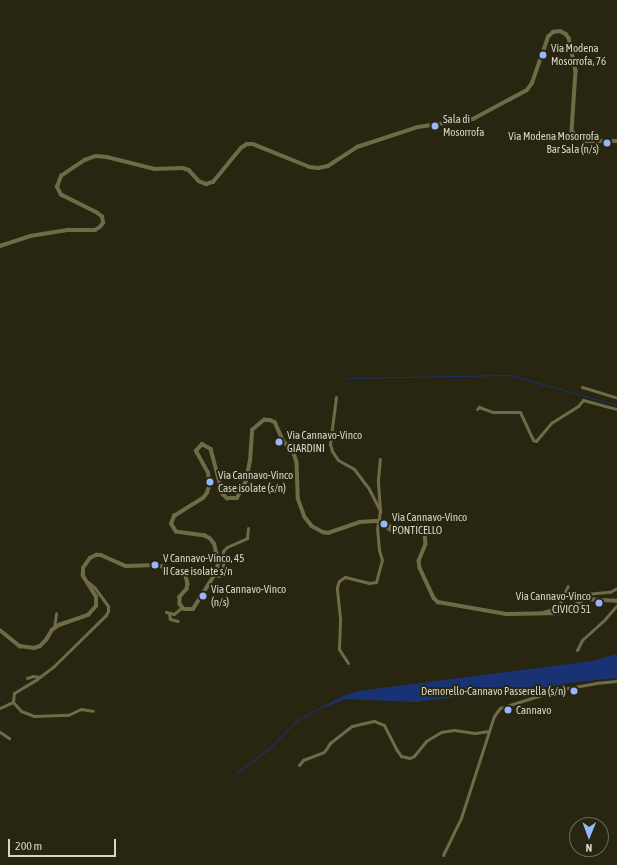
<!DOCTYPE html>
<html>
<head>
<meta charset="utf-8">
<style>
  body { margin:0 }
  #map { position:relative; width:617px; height:865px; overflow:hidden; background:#282611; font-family:"Asap Condensed",sans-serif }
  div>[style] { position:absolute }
  .water>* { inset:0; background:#193273 }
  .stream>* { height:1px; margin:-0.5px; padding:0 0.5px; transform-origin:0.5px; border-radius:0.5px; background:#193273 }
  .minor>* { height:3px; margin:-1.5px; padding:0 1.5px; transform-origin:1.5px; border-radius:1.5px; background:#6e6b47 }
  .tertiary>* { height:3.5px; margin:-1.75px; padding:0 1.75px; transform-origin:1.75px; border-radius:1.75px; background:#6e6b47 }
  .tertiary-bridge>* { height:3.5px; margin:-1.75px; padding:0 1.75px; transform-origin:1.75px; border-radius:1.75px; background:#6e6b47 }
  .dots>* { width:11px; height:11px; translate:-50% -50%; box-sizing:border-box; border:2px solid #282611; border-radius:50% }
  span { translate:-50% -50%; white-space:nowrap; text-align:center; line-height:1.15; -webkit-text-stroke:4px #282611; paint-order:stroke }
  .poi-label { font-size:11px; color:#d5d5c8 }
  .left { translate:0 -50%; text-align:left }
  .right { translate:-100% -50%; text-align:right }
  .north { position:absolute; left:569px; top:817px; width:40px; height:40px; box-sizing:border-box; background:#282611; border:1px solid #6d6c5a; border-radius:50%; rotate:181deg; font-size:11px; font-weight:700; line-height:16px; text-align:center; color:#d5d5c8 }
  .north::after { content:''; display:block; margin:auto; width:14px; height:18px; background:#96b6fd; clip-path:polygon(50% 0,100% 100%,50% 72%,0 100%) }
  .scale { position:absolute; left:8px; top:839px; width:108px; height:18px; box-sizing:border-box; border:2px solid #d5d5c8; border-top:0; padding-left:5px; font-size:12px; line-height:14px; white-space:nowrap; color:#d5d5c8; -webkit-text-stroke:3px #282611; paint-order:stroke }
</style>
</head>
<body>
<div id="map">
  <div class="water">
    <i style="clip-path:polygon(617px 654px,617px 678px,577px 682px,505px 694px,488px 689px,475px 690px,457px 697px,416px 702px,345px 699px,313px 712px,343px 696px,358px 691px,593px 661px)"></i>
  </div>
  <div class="stream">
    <i style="left:347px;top:378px;width:163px;rotate:-1.1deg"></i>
    <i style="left:510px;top:375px;width:111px;rotate:15.7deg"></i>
    <i style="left:235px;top:774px;width:44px;rotate:-36.6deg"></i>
    <i style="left:270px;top:748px;width:39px;rotate:-46deg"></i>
    <i style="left:297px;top:720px;width:25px;rotate:-27deg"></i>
  </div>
  <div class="minor">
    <i style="left:582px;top:387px;width:37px;rotate:17deg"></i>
    <i style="left:336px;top:397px;width:47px;rotate:97.3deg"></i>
    <i style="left:330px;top:444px;width:7px;rotate:74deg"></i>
    <i style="left:332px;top:451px;width:11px;rotate:56deg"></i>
    <i style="left:338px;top:460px;width:18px;rotate:29deg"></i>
    <i style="left:354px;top:469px;width:25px;rotate:53deg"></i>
    <i style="left:369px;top:489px;width:25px;rotate:63deg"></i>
    <i style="left:380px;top:511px;width:12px;rotate:99deg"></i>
    <i style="left:378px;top:523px;width:18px;rotate:29deg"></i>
    <i style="left:394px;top:532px;width:7px"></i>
    <i style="left:401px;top:532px;width:2px;rotate:-63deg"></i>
    <i style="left:477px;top:409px;width:3px;rotate:-45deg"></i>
    <i style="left:479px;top:407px;width:15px;rotate:20deg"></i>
    <i style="left:493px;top:412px;width:27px"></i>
    <i style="left:520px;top:412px;width:31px;rotate:65deg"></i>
    <i style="left:533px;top:440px;width:3px;rotate:18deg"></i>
    <i style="left:536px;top:441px;width:23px;rotate:-50deg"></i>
    <i style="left:551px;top:423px;width:32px;rotate:-32deg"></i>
    <i style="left:578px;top:406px;width:8px;rotate:-50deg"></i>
    <i style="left:583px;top:400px;width:35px;rotate:15deg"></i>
    <i style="left:380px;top:511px;width:31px;rotate:-94deg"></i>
    <i style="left:378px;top:480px;width:21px;rotate:-85deg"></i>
    <i style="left:215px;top:575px;width:4px;rotate:14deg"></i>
    <i style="left:219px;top:576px;width:6px;rotate:-45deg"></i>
    <i style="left:223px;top:572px;width:21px;rotate:-90deg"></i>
    <i style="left:223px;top:551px;width:6px;rotate:-45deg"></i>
    <i style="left:227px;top:547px;width:22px;rotate:-24deg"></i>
    <i style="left:247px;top:538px;width:10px;rotate:-84deg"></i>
    <i style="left:584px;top:599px;width:5px;rotate:-79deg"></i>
    <i style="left:585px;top:594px;width:25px;rotate:-5deg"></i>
    <i style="left:610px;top:592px;width:8px;rotate:-30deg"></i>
    <i style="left:166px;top:612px;width:8px;rotate:14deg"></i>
    <i style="left:174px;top:614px;width:9px;rotate:-41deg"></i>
    <i style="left:169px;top:613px;width:6px;rotate:81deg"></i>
    <i style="left:170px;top:619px;width:8px;rotate:14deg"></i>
    <i style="left:540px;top:613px;width:19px;rotate:-18deg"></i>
    <i style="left:558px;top:607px;width:23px;rotate:-65deg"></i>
    <i style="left:54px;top:628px;width:15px;rotate:-82deg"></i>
    <i style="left:577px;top:650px;width:11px;rotate:-63deg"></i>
    <i style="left:582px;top:640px;width:31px;rotate:-42deg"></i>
    <i style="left:605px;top:619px;width:18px;rotate:-49deg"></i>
    <i style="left:348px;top:663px;width:17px;rotate:-123deg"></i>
    <i style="left:339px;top:649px;width:31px;rotate:-88deg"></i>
    <i style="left:340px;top:618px;width:31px;rotate:-96deg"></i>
    <i style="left:337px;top:587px;width:6px;rotate:-72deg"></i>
    <i style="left:339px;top:581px;width:7px;rotate:-34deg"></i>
    <i style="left:345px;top:577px;width:25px;rotate:14deg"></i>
    <i style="left:369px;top:583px;width:7px;rotate:-8deg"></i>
    <i style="left:376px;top:582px;width:23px;rotate:-75deg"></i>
    <i style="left:382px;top:560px;width:10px;rotate:-107deg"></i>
    <i style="left:379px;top:550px;width:21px;rotate:-95deg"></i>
    <i style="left:377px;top:529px;width:6px;rotate:-81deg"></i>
    <i style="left:27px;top:678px;width:6px;rotate:-18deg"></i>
    <i style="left:33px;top:676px;width:7px;rotate:8deg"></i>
    <i style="left:13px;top:702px;width:12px;rotate:48deg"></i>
    <i style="left:21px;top:711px;width:14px;rotate:21deg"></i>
    <i style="left:34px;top:716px;width:34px;rotate:-2deg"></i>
    <i style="left:68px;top:715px;width:14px;rotate:-25deg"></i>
    <i style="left:81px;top:709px;width:12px;rotate:9deg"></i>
    <i style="left:0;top:708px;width:14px;rotate:-25deg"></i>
    <i style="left:13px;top:702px;width:9px;rotate:-84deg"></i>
    <i style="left:14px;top:693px;width:27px;rotate:-31deg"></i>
    <i style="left:37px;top:679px;width:21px;rotate:-37deg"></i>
    <i style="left:54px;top:666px;width:73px;rotate:-44.4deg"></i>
    <i style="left:106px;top:615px;width:4px;rotate:-63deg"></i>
    <i style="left:108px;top:611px;width:5px;rotate:-90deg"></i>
    <i style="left:108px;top:606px;width:22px;rotate:-126deg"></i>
    <i style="left:95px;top:588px;width:9px;rotate:-139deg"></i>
    <i style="left:0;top:732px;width:11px;rotate:34deg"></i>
    <i style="left:299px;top:765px;width:6px;rotate:-51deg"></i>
    <i style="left:303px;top:760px;width:22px;rotate:-21deg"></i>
    <i style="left:324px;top:752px;width:11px;rotate:-56deg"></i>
    <i style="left:330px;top:743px;width:28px;rotate:-38deg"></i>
    <i style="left:352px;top:726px;width:23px;rotate:-13deg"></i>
    <i style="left:374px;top:721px;width:11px;rotate:22deg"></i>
    <i style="left:384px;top:725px;width:27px;rotate:63deg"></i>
    <i style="left:396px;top:749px;width:9px;rotate:54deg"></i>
    <i style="left:401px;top:756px;width:9px;rotate:13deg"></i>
    <i style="left:410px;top:758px;width:4px;rotate:-27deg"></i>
    <i style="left:414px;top:756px;width:19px;rotate:-51deg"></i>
    <i style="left:426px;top:741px;width:17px;rotate:-31deg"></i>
    <i style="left:441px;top:732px;width:13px;rotate:-9deg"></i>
    <i style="left:454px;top:730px;width:21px;rotate:8deg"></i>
    <i style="left:475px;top:733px;width:14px;rotate:-8deg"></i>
    <i style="left:443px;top:855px;width:41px;rotate:-64.1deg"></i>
    <i style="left:461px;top:818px;width:107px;rotate:-72.1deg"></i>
    <i style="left:494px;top:716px;width:10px;rotate:-53deg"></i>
    <i style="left:500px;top:708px;width:60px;rotate:-17.5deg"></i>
    <i style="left:557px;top:690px;width:39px;rotate:-10deg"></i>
    <i style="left:595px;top:683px;width:22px;rotate:-5deg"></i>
  </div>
  <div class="tertiary">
    <i style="left:0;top:246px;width:32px;rotate:-18deg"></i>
    <i style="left:30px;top:236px;width:39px;rotate:-9deg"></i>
    <i style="left:69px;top:230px;width:26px"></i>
    <i style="left:95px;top:230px;width:6px;rotate:-31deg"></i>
    <i style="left:100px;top:227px;width:5px;rotate:-53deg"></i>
    <i style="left:103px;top:223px;width:6px;rotate:-99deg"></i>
    <i style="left:102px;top:217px;width:6px;rotate:-141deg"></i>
    <i style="left:97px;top:213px;width:40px;rotate:-153.4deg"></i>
    <i style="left:61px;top:195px;width:9px;rotate:-117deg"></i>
    <i style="left:57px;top:187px;width:12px;rotate:-70deg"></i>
    <i style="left:61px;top:176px;width:29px;rotate:-34deg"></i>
    <i style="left:85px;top:160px;width:12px;rotate:-20deg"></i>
    <i style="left:96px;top:156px;width:11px;rotate:5deg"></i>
    <i style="left:107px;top:157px;width:49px;rotate:14deg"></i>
    <i style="left:155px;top:169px;width:28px;rotate:-2deg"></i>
    <i style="left:183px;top:168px;width:6px;rotate:18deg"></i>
    <i style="left:189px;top:170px;width:15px;rotate:48deg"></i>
    <i style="left:199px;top:181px;width:8px;rotate:23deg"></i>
    <i style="left:206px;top:184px;width:7px;rotate:-16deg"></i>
    <i style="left:213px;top:182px;width:44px;rotate:-50.5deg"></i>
    <i style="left:241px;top:148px;width:7px;rotate:-34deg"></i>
    <i style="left:247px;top:144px;width:6px"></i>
    <i style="left:253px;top:144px;width:61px;rotate:22deg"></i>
    <i style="left:310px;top:167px;width:8px;rotate:7deg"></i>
    <i style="left:318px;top:168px;width:10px;rotate:-11deg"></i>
    <i style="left:328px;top:166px;width:35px;rotate:-33deg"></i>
    <i style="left:357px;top:147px;width:64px;rotate:-18.2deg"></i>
    <i style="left:418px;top:127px;width:56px;rotate:-8.3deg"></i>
    <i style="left:473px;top:119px;width:61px;rotate:-28.2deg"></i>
    <i style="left:527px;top:90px;width:9px;rotate:-54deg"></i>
    <i style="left:532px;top:83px;width:49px;rotate:-70.8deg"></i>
    <i style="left:548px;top:37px;width:7px;rotate:-45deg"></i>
    <i style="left:553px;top:32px;width:7px;rotate:-8deg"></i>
    <i style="left:560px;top:31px;width:7px;rotate:27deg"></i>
    <i style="left:566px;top:34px;width:5px;rotate:53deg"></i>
    <i style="left:569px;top:38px;width:34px;rotate:78deg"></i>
    <i style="left:576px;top:71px;width:60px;rotate:93.8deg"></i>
    <i style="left:572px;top:131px;width:9px;rotate:49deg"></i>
    <i style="left:578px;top:138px;width:8px;rotate:23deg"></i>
    <i style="left:585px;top:141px;width:32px"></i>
    <i style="left:381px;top:521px;width:16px;rotate:30deg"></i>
    <i style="left:395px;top:529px;width:7px;rotate:8deg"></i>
    <i style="left:402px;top:530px;width:16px;rotate:-15deg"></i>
    <i style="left:417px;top:526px;width:9px;rotate:32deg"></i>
    <i style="left:425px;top:531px;width:13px;rotate:86deg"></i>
    <i style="left:426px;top:544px;width:18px;rotate:112deg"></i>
    <i style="left:419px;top:561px;width:7px;rotate:82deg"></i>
    <i style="left:420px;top:568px;width:33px;rotate:65deg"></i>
    <i style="left:434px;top:598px;width:6px;rotate:45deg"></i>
    <i style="left:438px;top:602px;width:69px;rotate:10deg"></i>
    <i style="left:506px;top:614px;width:55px;rotate:-1deg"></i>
    <i style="left:561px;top:613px;width:12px;rotate:-24deg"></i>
    <i style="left:572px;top:608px;width:15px;rotate:-37deg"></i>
    <i style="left:584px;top:599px;width:33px;rotate:3deg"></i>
    <i style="left:0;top:630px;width:26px;rotate:39deg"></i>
    <i style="left:20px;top:646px;width:14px;rotate:8deg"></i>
    <i style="left:34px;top:648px;width:6px;rotate:-18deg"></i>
    <i style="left:40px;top:646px;width:8px;rotate:-45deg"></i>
    <i style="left:46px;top:640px;width:12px;rotate:-59deg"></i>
    <i style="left:52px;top:630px;width:9px;rotate:-36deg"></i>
    <i style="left:59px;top:625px;width:31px;rotate:-19deg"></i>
    <i style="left:88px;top:615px;width:12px;rotate:-48deg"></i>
    <i style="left:96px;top:606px;width:9px;rotate:-90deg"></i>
    <i style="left:96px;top:597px;width:25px;rotate:-122deg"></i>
    <i style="left:83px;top:576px;width:8px;rotate:-90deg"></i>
    <i style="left:83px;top:568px;width:12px;rotate:-55deg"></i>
    <i style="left:90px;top:558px;width:7px;rotate:-27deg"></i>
    <i style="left:96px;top:555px;width:5px"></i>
    <i style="left:101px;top:555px;width:27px;rotate:24deg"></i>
    <i style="left:126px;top:566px;width:31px;rotate:-2deg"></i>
    <i style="left:157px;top:565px;width:26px;rotate:16deg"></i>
    <i style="left:182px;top:572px;width:6px;rotate:45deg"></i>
    <i style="left:186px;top:576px;width:8px;rotate:76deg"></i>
    <i style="left:188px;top:584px;width:5px;rotate:101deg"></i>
    <i style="left:187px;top:589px;width:11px;rotate:131deg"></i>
    <i style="left:180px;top:597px;width:7px;rotate:90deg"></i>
    <i style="left:180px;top:604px;width:6px;rotate:51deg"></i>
    <i style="left:184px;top:609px;width:9px"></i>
    <i style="left:193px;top:609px;width:45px;rotate:-57.7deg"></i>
    <i style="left:217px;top:571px;width:10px;rotate:-84deg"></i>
    <i style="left:218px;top:561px;width:17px;rotate:-103deg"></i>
    <i style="left:214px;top:544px;width:6px;rotate:-129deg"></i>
    <i style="left:210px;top:539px;width:6px;rotate:-149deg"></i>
    <i style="left:205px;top:536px;width:29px;rotate:-172deg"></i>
    <i style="left:176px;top:532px;width:9px;rotate:-122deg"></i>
    <i style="left:171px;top:524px;width:9px;rotate:-69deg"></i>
    <i style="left:174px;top:516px;width:34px;rotate:-32deg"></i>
    <i style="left:203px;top:498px;width:6px;rotate:-51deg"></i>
    <i style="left:207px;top:493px;width:7px;rotate:-74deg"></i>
    <i style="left:209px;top:486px;width:13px;rotate:-94deg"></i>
    <i style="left:208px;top:473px;width:25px;rotate:-119deg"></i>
    <i style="left:196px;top:451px;width:9px;rotate:-49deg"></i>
    <i style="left:202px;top:444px;width:10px;rotate:29deg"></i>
    <i style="left:211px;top:449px;width:47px;rotate:75.1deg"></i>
    <i style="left:223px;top:494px;width:6px;rotate:45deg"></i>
    <i style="left:227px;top:498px;width:10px"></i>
    <i style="left:237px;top:498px;width:19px;rotate:-62deg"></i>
    <i style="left:246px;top:481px;width:20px;rotate:-79deg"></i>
    <i style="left:250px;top:461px;width:31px;rotate:-86deg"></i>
    <i style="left:252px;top:430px;width:16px;rotate:-40deg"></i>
    <i style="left:264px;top:420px;width:6px"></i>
    <i style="left:270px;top:420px;width:5px;rotate:22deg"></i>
    <i style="left:275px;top:422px;width:20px;rotate:66deg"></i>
    <i style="left:283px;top:440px;width:17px;rotate:50deg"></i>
    <i style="left:294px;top:453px;width:9px;rotate:72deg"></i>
    <i style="left:297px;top:462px;width:36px;rotate:88deg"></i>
    <i style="left:298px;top:498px;width:20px;rotate:70deg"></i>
    <i style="left:305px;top:517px;width:11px;rotate:52deg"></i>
    <i style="left:312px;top:526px;width:13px;rotate:29deg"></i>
    <i style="left:323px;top:532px;width:5px;rotate:11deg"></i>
    <i style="left:328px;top:533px;width:34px;rotate:-19deg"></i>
    <i style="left:360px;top:522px;width:15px;rotate:-4deg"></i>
  </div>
  <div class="tertiary-bridge">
    <i style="left:375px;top:521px;width:6px"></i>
  </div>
  <div class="dots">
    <i style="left:543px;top:55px;background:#96b6fd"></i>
    <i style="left:435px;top:126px;background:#96b6fd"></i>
    <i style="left:607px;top:143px;background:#96b6fd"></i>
    <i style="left:279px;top:442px;background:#96b6fd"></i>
    <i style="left:210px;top:482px;background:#96b6fd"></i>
    <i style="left:384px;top:524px;background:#96b6fd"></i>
    <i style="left:155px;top:565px;background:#96b6fd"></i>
    <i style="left:203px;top:596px;background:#96b6fd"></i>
    <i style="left:599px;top:603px;background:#96b6fd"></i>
    <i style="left:574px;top:691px;background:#96b6fd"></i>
    <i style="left:508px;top:710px;background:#96b6fd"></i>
  </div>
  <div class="poi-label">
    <span class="left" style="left:551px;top:55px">Via Modena<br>Mosorrofa, 76</span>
    <span class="left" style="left:443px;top:126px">Sala di<br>Mosorrofa</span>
    <span class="right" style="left:599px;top:143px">Via Modena Mosorrofa<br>Bar Sala (n/s)</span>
    <span class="left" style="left:287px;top:442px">Via Cannavo-Vinco<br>GIARDINI</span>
    <span class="left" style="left:218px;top:482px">Via Cannavo-Vinco<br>Case isolate (s/n)</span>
    <span class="left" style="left:392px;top:524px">Via Cannavo-Vinco<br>PONTICELLO</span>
    <span class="left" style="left:163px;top:565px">V Cannavo-Vinco, 45<br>II Case isolate s/n</span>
    <span class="left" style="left:211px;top:596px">Via Cannavo-Vinco<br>(n/s)</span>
    <span class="right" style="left:591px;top:603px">Via Cannavo-Vinco<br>CIVICO 51</span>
    <span class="right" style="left:566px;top:691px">Demorello-Cannavo Passerella (s/n)</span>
    <span class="left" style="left:516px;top:710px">Cannavo</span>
  </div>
  <div class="north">N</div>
  <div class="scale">200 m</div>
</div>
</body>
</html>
